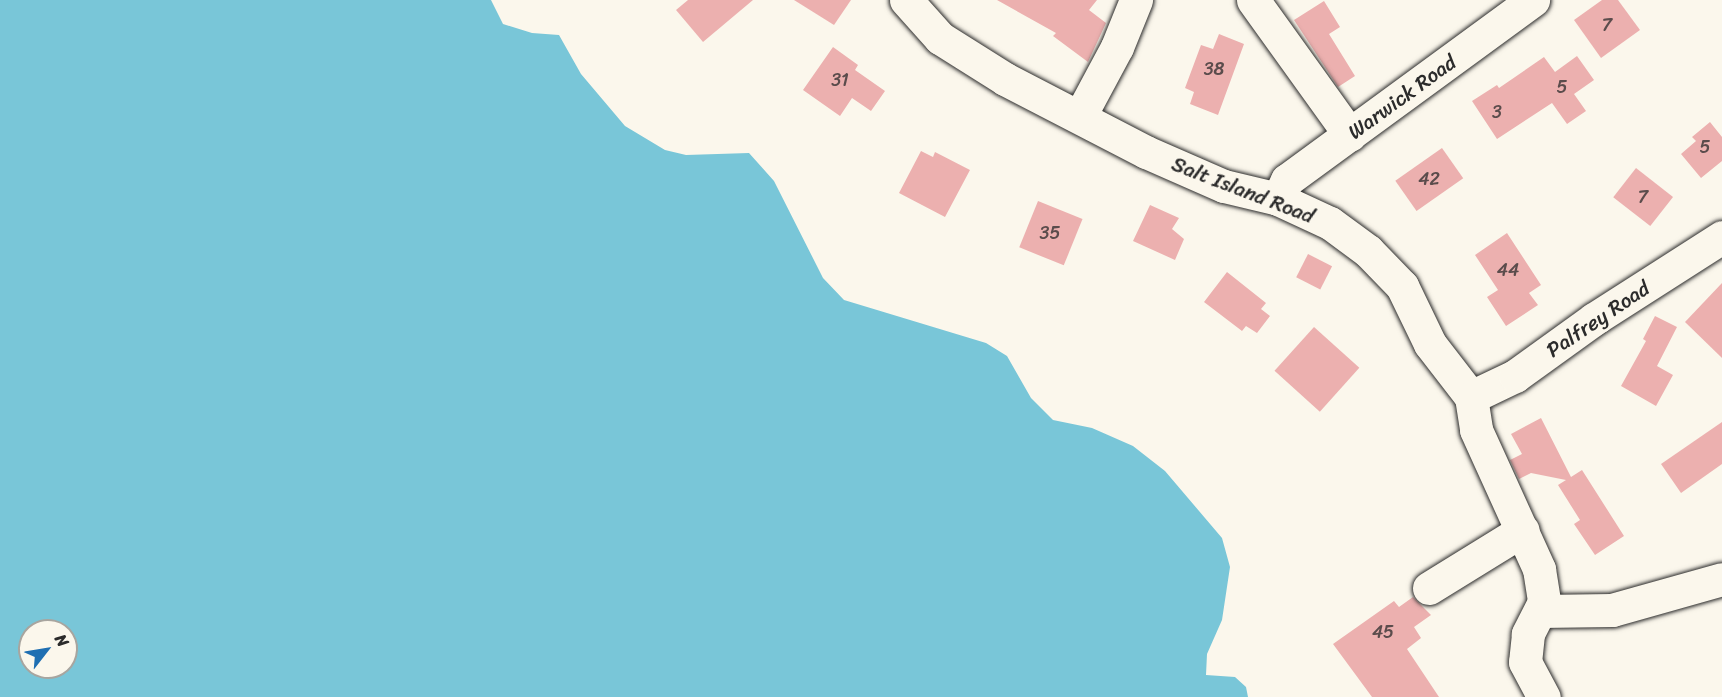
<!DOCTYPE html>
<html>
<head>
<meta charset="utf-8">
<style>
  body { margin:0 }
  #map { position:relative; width:1722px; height:697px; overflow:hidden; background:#fbf7ec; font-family:Sriracha,sans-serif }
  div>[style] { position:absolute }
  .water>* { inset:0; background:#79c6d8 }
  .building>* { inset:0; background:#ecb0af; transform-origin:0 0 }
  .roads { filter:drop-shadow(0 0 2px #2b2b2b) drop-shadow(0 0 2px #2b2b2b) }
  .minor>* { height:33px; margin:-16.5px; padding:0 16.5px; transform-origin:16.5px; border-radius:16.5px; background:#fbf7ec }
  span { translate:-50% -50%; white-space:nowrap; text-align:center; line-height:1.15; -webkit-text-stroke:5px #fbf7ec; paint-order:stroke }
  .number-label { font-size:18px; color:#5b4c4c }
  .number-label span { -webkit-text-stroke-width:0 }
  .street-label { font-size:21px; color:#2b2b2b }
  .north { position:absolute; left:18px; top:619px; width:60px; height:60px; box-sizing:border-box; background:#fbf7ec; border:2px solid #a8a59f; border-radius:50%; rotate:59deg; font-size:16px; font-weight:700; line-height:24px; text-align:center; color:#2b2b2b }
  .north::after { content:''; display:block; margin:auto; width:21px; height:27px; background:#1f6fb2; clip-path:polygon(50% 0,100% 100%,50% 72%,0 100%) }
</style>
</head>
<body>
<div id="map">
  <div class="water">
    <i style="clip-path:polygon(evenodd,0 0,491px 0,503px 24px,532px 33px,559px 35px,581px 74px,625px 126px,665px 150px,686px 155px,749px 153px,774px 181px,823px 278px,844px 300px,986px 343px,1007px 356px,1031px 398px,1053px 420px,1092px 428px,1133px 446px,1165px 471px,1222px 538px,1230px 567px,1222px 620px,1207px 654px,1206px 675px,1235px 677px,1246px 687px,1248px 697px,0 697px,0 0,30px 631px,66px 631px,66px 667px,30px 667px,30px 631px)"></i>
  </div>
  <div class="building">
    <i style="clip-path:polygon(688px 0,753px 0,703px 42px,676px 10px)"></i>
    <i style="clip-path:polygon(794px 0,851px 0,834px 25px)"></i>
    <i style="clip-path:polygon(997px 0,1097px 0,1089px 10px,1106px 23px,1088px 62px,1053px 36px,1056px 33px)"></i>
    <i style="clip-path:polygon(1602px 0,1618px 0,1640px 30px,1601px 58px,1574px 20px)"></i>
    <i style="clip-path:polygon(1324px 1px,1340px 27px,1329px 34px,1355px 76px,1338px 87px,1294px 20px)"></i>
    <i style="clip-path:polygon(1219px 34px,1244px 44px,1218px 115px,1190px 104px,1194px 92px,1185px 88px,1201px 45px,1213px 49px)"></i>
    <i style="clip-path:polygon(833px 47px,858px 65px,855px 70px,885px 91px,871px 111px,852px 98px,840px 116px,803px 90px)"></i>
    <i style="clip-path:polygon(1577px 56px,1594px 80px,1574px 94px,1586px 111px,1567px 124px,1552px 103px,1497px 139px,1472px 101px,1497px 85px,1499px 88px,1544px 57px,1555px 72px)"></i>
    <i style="clip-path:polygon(1710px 122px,1722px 137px,1722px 161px,1701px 178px,1681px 154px,1696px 141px,1692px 137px)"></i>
    <i style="left:1442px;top:148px;width:37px;height:57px;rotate:55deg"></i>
    <i style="clip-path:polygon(921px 151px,933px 157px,935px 152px,970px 170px,945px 217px,899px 193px)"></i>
    <i style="left:1636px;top:168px;width:47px;height:37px;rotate:38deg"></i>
    <i style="left:1038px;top:201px;width:48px;height:50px;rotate:22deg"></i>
    <i style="clip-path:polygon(1150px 205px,1179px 218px,1172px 229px,1184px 239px,1175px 260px,1133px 241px)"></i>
    <i style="clip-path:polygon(1507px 233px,1541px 285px,1529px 293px,1538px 305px,1506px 326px,1487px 297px,1498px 290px,1475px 255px)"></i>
    <i style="left:1308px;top:254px;width:27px;height:26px;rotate:27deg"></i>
    <i style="clip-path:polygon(1227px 272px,1266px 303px,1261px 309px,1270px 316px,1257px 333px,1246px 326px,1242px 331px,1204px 302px)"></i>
    <i style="clip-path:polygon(1722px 283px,1722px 358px,1685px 322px)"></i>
    <i style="clip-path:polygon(1655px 316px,1677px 327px,1657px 366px,1673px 375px,1656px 406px,1621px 386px,1646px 341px,1643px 339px)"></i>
    <i style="left:1314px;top:327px;width:61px;height:59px;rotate:42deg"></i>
    <i style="clip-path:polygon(1541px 418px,1571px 477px,1582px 470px,1624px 536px,1595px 555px,1574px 524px,1580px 520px,1558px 485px,1566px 480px,1531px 473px,1519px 479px,1510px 460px,1522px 454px,1511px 434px)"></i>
    <i style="clip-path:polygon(1722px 422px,1722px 464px,1681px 493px,1661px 464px)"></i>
    <i style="clip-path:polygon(1413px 597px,1431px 615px,1414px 627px,1421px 638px,1407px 649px,1439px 697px,1372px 697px,1333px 644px,1394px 601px,1399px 607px)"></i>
  </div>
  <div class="roads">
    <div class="minor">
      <i style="left:906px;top:0;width:51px;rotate:48.2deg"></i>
      <i style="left:940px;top:38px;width:77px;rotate:32.2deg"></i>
      <i style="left:1005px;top:79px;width:159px;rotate:27.4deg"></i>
      <i style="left:1146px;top:152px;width:85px;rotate:23.6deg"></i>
      <i style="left:1224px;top:186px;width:56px;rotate:13.5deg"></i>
      <i style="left:1278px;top:199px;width:57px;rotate:24.8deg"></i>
      <i style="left:1330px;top:223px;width:47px;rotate:36.4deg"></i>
      <i style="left:1368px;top:251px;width:49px;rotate:45.8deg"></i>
      <i style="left:1402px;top:286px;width:64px;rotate:64.2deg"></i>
      <i style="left:1430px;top:344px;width:67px;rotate:52.3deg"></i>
      <i style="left:1471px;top:397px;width:33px;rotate:81deg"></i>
      <i style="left:1476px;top:430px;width:153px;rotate:65.6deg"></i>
      <i style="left:1539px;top:569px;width:33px;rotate:81deg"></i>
      <i style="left:1544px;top:602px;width:36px;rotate:117deg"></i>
      <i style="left:1528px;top:634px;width:28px;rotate:96deg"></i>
      <i style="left:1525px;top:662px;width:40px;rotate:62deg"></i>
      <i style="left:1253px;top:0;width:166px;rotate:54.3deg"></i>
      <i style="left:1080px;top:116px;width:78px;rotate:-61.8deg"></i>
      <i style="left:1117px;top:47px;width:51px;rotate:-68deg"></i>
      <i style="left:1278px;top:199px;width:21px;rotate:-65deg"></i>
      <i style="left:1287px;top:180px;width:305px;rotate:-36.2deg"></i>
      <i style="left:1471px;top:397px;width:49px;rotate:-25.5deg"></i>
      <i style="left:1515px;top:376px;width:97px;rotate:-35.8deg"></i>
      <i style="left:1594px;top:319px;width:152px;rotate:-32.6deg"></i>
      <i style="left:1429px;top:588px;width:110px;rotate:-31.7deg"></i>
      <i style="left:1540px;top:611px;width:72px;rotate:-0.8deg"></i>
      <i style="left:1612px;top:610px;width:114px;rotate:-15.7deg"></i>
    </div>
  </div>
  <div class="number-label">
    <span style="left:1607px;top:25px">7</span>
    <span style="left:1214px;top:69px">38</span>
    <span style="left:840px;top:80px">31</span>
    <span style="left:1562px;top:87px">5</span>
    <span style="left:1497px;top:112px">3</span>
    <span style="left:1705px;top:147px">5</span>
    <span style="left:1429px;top:179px">42</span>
    <span style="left:1643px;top:197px">7</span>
    <span style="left:1050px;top:233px">35</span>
    <span style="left:1508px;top:270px">44</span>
    <span style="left:1383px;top:632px">45</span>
  </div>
  <div class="street-label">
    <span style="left:1402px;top:97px;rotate:-36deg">Warwick Road</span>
    <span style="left:1243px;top:190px;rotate:21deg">Salt Island Road</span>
    <span style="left:1598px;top:319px;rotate:-34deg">Palfrey Road</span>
  </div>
  <div class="north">N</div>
</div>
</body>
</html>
